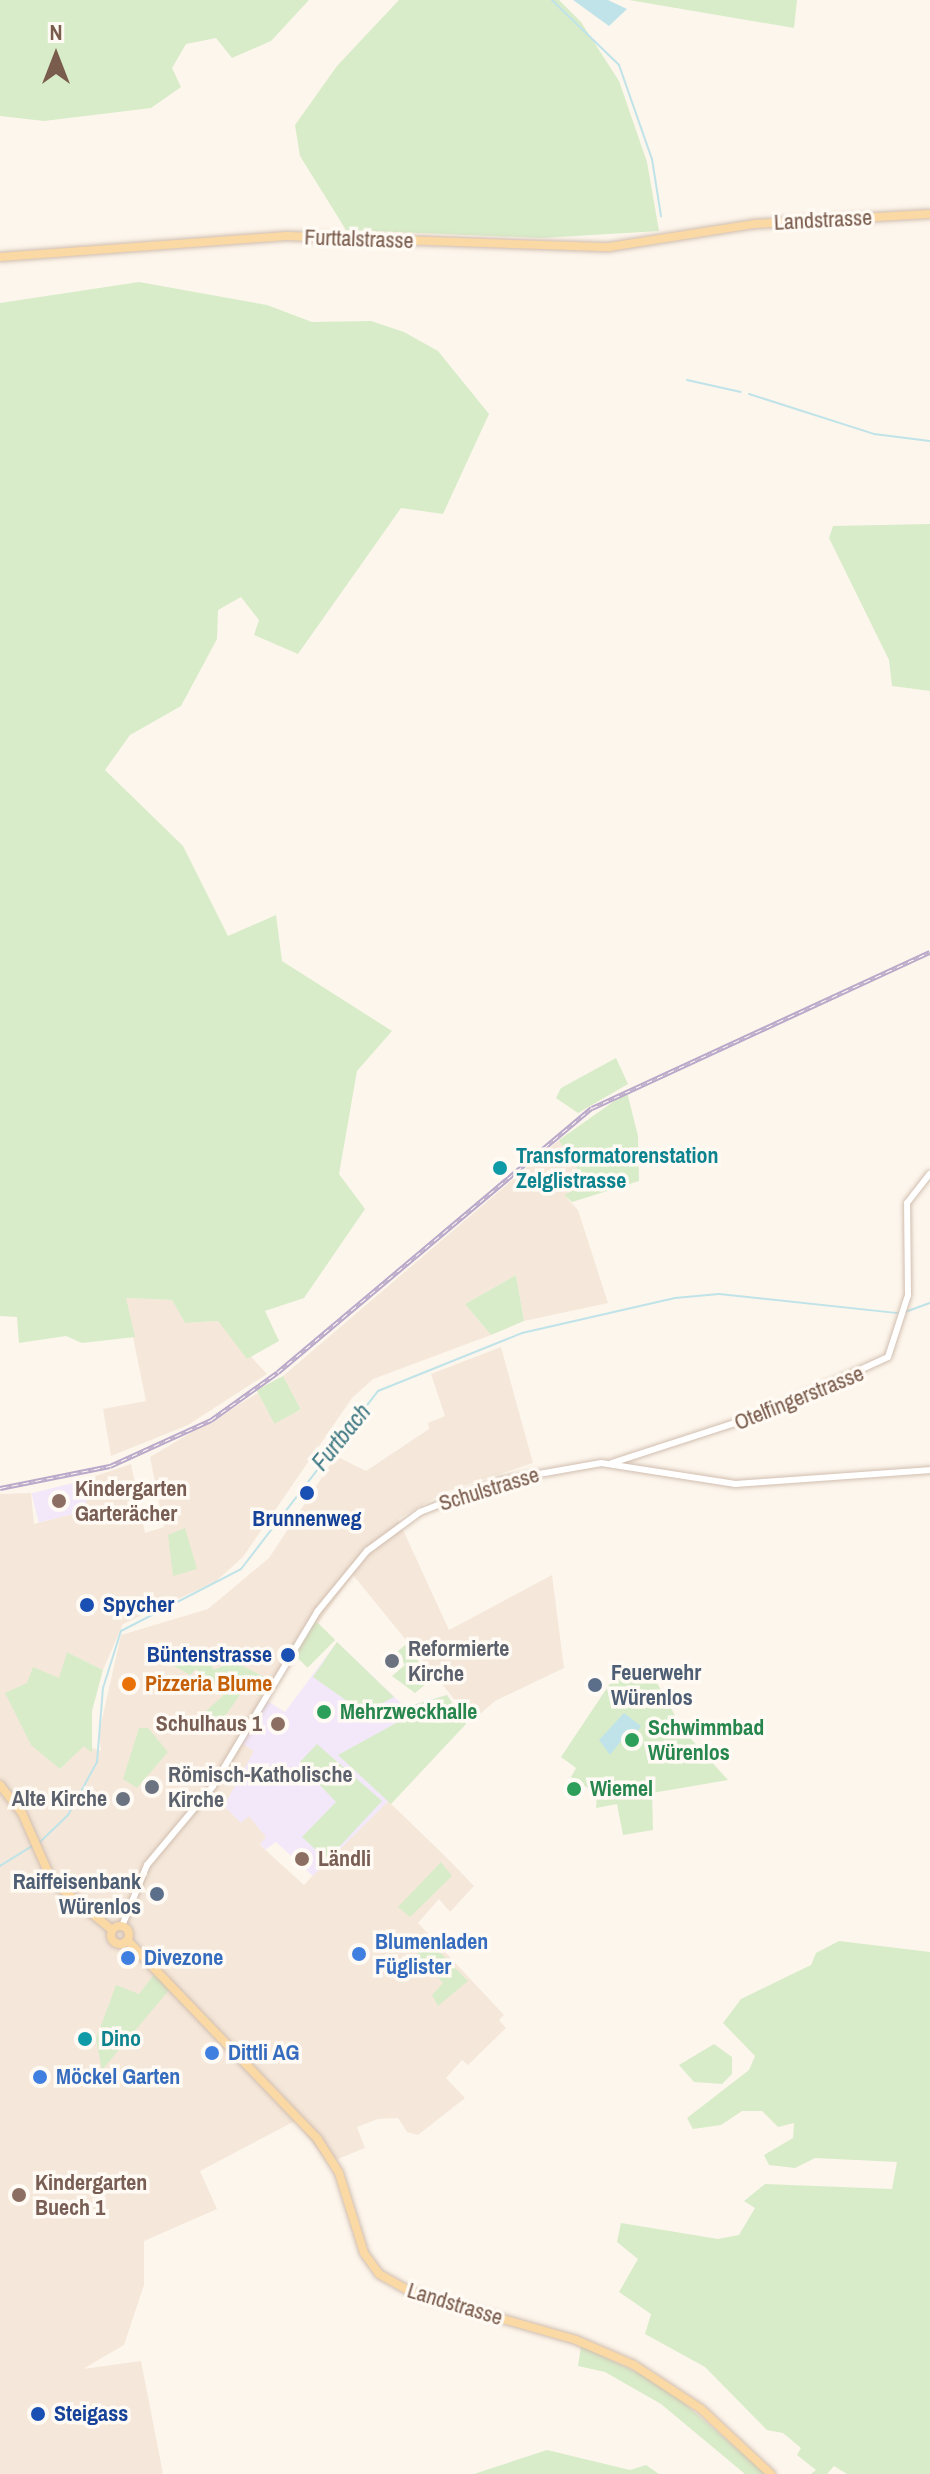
<!DOCTYPE html>
<html>
<head>
<meta charset="utf-8">
<style>
  body { margin:0 }
  #map { position:relative; width:930px; height:2474px; overflow:hidden; background:#fdf6ec; font-family:"Archivo Narrow",sans-serif }
  div>[style] { position:absolute }
  .residential>* { inset:0; background:#f5e8da }
  .education>* { inset:0; background:#f3e8fa; transform-origin:0 0 }
  .green>* { inset:0; background:#d8ecc9; transform-origin:0 0 }
  .water>* { inset:0; background:#bfe3e8 }
  .stream>* { height:2px; margin:-1px; padding:0 1px; transform-origin:1px; border-radius:1px; background:#bfe3e8 }
  .roads { filter:drop-shadow(0 0 2px #d1beb0) drop-shadow(0 0 2px #d1beb0) }
  .minor>* { height:6px; margin:-3px; padding:0 3px; transform-origin:3px; border-radius:3px; background:#fff }
  .major>* { height:8px; margin:-4px; padding:0 4px; transform-origin:4px; border-radius:4px; background:#fbd9a5 }
  .major>.ring { margin:-4px; padding:0; box-sizing:content-box; background:none; border:8px solid #fbd9a5; border-radius:50% }
  .rail>* { height:5px; margin-top:-2.5px; transform-origin:0; background:repeating-linear-gradient(90deg,#fffaf3 0 6px,#b9a8c9 0 12px); box-sizing:border-box; border-block:2px solid #b9a8c9 }
  .dots>* { width:22px; height:22px; translate:-50% -50%; box-sizing:border-box; border:4px solid #fffaf3; border-radius:50% }
  span { translate:-50% -50%; white-space:nowrap; text-align:center; line-height:1.15; -webkit-text-stroke:7px #fffaf3; paint-order:stroke }
  .street-label { font-size:22px; color:#7a5c4d }
  .culture-label { font-size:22px; color:#0d838f; font-weight:700 }
  .left { translate:0 -50%; text-align:left }
  .education-label { font-size:22px; color:#785e54; font-weight:700 }
  .right { translate:-100% -50%; text-align:right }
  .transit-label { font-size:22px; color:#164399; font-weight:700 }
  .worship-label { font-size:22px; color:#5b616d; font-weight:700 }
  .service-label { font-size:22px; color:#4e5e75; font-weight:700 }
  .food-label { font-size:22px; color:#c56008; font-weight:700 }
  .leisure-label { font-size:22px; color:#27864d; font-weight:700 }
  .shop-label { font-size:22px; color:#366cbe; font-weight:700 }
  .water-label { font-size:24px; color:#437c86; font-style:italic }
  .north { position:absolute; left:16px; top:16px; width:80px; height:80px; -webkit-text-stroke:6px #fffaf3; paint-order:stroke; rotate:0deg; font-size:22px; font-weight:700; line-height:32px; text-align:center; color:#7a5c4d }
  .north::after { content:''; display:block; margin:auto; width:28px; height:36px; background:#7a5c4d; clip-path:polygon(50% 0,100% 100%,50% 72%,0 100%) }
</style>
</head>
<body>
<div id="map">
  <div class="residential">
    <i style="clip-path:polygon(559px 1140px,588px 1185px,565px 1196px,578px 1210px,608px 1303px,524px 1321px,516px 1275px,465px 1304px,491px 1335px,373px 1379px,352px 1398px,243px 1557px,215px 1582px,123px 1624px,103px 1670px,67px 1652px,60px 1769px,84px 1745px,101px 1751px,99px 1733px,121px 1635px,208px 1609px,269px 1558px,336px 1456px,366px 1471px,429px 1429px,428px 1423px,445px 1416px,431px 1374px,501px 1347px,533px 1463px,445px 1492px,398px 1519px,449px 1630px,552px 1575px,564px 1668px,495px 1701px,472px 1721px,353px 1575px,267px 1694px,242px 1743px,254px 1751px,249px 1816px,267px 1837px,260px 1845px,304px 1885px,385px 1798px,448px 1859px,474px 1886px,450px 1912px,439px 1899px,418px 1923px,504px 2015px,499px 2020px,506px 2028px,468px 2065px,462px 2060px,446px 2078px,465px 2098px,418px 2135px,407px 2132px,398px 2118px,378px 2119px,357px 2127px,365px 2148px,328px 2163px,295px 2121px,200px 2171px,217px 2209px,144px 2241px,144px 2285px,124px 2345px,83px 2369px,141px 2361px,163px 2474px,0 2474px,0 1494px,31px 1493px,34px 1524px,87px 1510px,81px 1481px,131px 1464px,145px 1533px,164px 1527px,150px 1457px,258px 1393px,274px 1422px,301px 1410px,283px 1376px)"></i>
    <i style="clip-path:polygon(125px 1298px,172px 1300px,185px 1323px,218px 1321px,267px 1374px,188px 1425px,111px 1456px,103px 1409px,146px 1401px)"></i>
  </div>
  <div class="education">
    <i style="left:81px;top:1481px;width:30px;height:51px;rotate:76deg"></i>
    <i style="clip-path:polygon(337px 1642px,405px 1707px,447px 1695px,466px 1724px,313px 1876px,276px 1842px,265px 1850px,260px 1844px,266px 1837px,249px 1816px,241px 1823px,224px 1806px,254px 1751px,242px 1743px,266px 1700px,285px 1712px)"></i>
  </div>
  <div class="green">
    <i style="clip-path:polygon(0 0,309px 0,271px 41px,232px 58px,216px 38px,186px 44px,172px 68px,181px 87px,151px 108px,44px 121px,0 116px)"></i>
    <i style="clip-path:polygon(399px 0,559px 0,581px 22px,619px 81px,647px 162px,659px 231px,542px 238px,346px 230px,300px 156px,295px 125px,337px 66px)"></i>
    <i style="clip-path:polygon(629px 0,797px 0,794px 28px)"></i>
    <i style="clip-path:polygon(139px 282px,267px 305px,312px 322px,371px 321px,404px 332px,438px 351px,489px 414px,443px 514px,401px 508px,298px 654px,254px 635px,259px 620px,241px 597px,218px 610px,217px 639px,181px 706px,130px 735px,105px 770px,183px 846px,228px 936px,276px 915px,282px 961px,392px 1031px,357px 1071px,339px 1174px,365px 1209px,304px 1298px,265px 1311px,279px 1341px,247px 1359px,218px 1321px,185px 1323px,172px 1300px,126px 1298px,135px 1337px,82px 1343px,66px 1336px,19px 1343px,17px 1317px,0 1316px,0 303px)"></i>
    <i style="clip-path:polygon(930px 524px,930px 691px,892px 686px,889px 660px,829px 538px,833px 526px)"></i>
    <i style="clip-path:polygon(616px 1058px,628px 1084px,578px 1113px,556px 1098px,561px 1088px)"></i>
    <i style="clip-path:polygon(627px 1092px,638px 1136px,639px 1181px,572px 1202px,564px 1195px,587px 1184px,559px 1140px)"></i>
    <i style="clip-path:polygon(516px 1275px,524px 1321px,491px 1335px,465px 1304px)"></i>
    <i style="left:283px;top:1376px;width:38px;height:30px;rotate:62deg"></i>
    <i style="clip-path:polygon(185px 1528px,197px 1569px,173px 1576px,168px 1535px)"></i>
    <i style="left:316px;top:1621px;width:27px;height:39px;rotate:45deg"></i>
    <i style="clip-path:polygon(337px 1642px,394px 1697px,364px 1713px,313px 1677px)"></i>
    <i style="clip-path:polygon(405px 1645px,433px 1678px,415px 1693px,392px 1676px,405px 1665px,397px 1652px)"></i>
    <i style="clip-path:polygon(199px 1646px,214px 1670px,233px 1661px,268px 1679px,259px 1696px,245px 1688px,220px 1723px,205px 1712px,223px 1696px,196px 1669px,190px 1675px,169px 1663px)"></i>
    <i style="clip-path:polygon(67px 1652px,103px 1670px,92px 1711px,92px 1753px,84px 1746px,60px 1769px,31px 1745px,5px 1693px,27px 1683px,33px 1667px,59px 1678px)"></i>
    <i style="clip-path:polygon(640px 1666px,651px 1672px,683px 1730px,728px 1780px,652px 1793px,653px 1830px,623px 1835px,617px 1804px,596px 1808px,597px 1794px,571px 1777px,576px 1768px,561px 1757px,619px 1670px)"></i>
    <i style="clip-path:polygon(447px 1695px,466px 1724px,391px 1804px,338px 1755px,398px 1722px,400px 1709px)"></i>
    <i style="clip-path:polygon(139px 1728px,148px 1728px,168px 1752px,137px 1788px,123px 1779px)"></i>
    <i style="clip-path:polygon(317px 1744px,382px 1801px,327px 1860px,302px 1837px,336px 1802px,299px 1763px)"></i>
    <i style="clip-path:polygon(441px 1862px,452px 1876px,410px 1917px,398px 1907px)"></i>
    <i style="clip-path:polygon(839px 1941px,930px 1952px,930px 2474px,847px 2474px,834px 2466px,827px 2474px,811px 2474px,816px 2470px,797px 2455px,801px 2448px,783px 2433px,767px 2430px,705px 2367px,645px 2334px,651px 2314px,619px 2292px,638px 2259px,617px 2242px,621px 2223px,718px 2239px,739px 2235px,755px 2208px,744px 2201px,765px 2184px,892px 2189px,897px 2162px,815px 2158px,795px 2168px,769px 2165px,764px 2155px,793px 2138px,794px 2123px,778px 2127px,762px 2111px,742px 2111px,721px 2125px,693px 2129px,687px 2118px,749px 2070px,755px 2056px,723px 2023px,741px 1999px,811px 1965px,816px 1953px)"></i>
    <i style="clip-path:polygon(430px 1942px,468px 1981px,438px 2006px,432px 1995px,443px 1983px,417px 1954px)"></i>
    <i style="clip-path:polygon(156px 1972px,170px 1989px,102px 2070px,96px 2039px,116px 1985px,139px 1994px)"></i>
    <i style="clip-path:polygon(714px 2044px,732px 2057px,732px 2074px,722px 2084px,694px 2082px,679px 2065px)"></i>
    <i style="clip-path:polygon(581px 2346px,662px 2384px,766px 2474px,745px 2474px,661px 2404px,605px 2372px,578px 2366px)"></i>
    <i style="clip-path:polygon(547px 2450px,630px 2470px,646px 2465px,659px 2474px,474px 2474px)"></i>
  </div>
  <div class="water">
    <i style="clip-path:polygon(573px 0,608px 0,627px 9px,609px 26px)"></i>
    <i style="clip-path:polygon(624px 1713px,641px 1726px,635px 1735px,629px 1731px,610px 1755px,599px 1740px)"></i>
  </div>
  <div class="stream">
    <i style="left:552px;top:0;width:93px;rotate:44.1deg"></i>
    <i style="left:619px;top:65px;width:100px;rotate:70.7deg"></i>
    <i style="left:652px;top:159px;width:58px;rotate:81deg"></i>
    <i style="left:687px;top:380px;width:55px;rotate:12.5deg"></i>
    <i style="left:749px;top:394px;width:131px;rotate:17.7deg"></i>
    <i style="left:874px;top:434px;width:56px;rotate:7.1deg"></i>
    <i style="left:905px;top:1312px;width:27px;rotate:-20deg"></i>
    <i style="left:40px;top:1842px;width:39px;rotate:-44deg"></i>
    <i style="left:68px;top:1815px;width:60px;rotate:-61.3deg"></i>
    <i style="left:97px;top:1762px;width:74px;rotate:-85.4deg"></i>
    <i style="left:103px;top:1688px;width:60px;rotate:-72.5deg"></i>
    <i style="left:121px;top:1631px;width:135px;rotate:-27.3deg"></i>
    <i style="left:241px;top:1569px;width:225px;rotate:-52.4deg"></i>
    <i style="left:378px;top:1391px;width:155px;rotate:-21.9deg"></i>
    <i style="left:522px;top:1333px;width:157px;rotate:-12.9deg"></i>
    <i style="left:675px;top:1298px;width:44px;rotate:-5.2deg"></i>
    <i style="left:719px;top:1294px;width:180px;rotate:6.1deg"></i>
    <i style="left:0;top:1866px;width:40px;rotate:-32deg"></i>
  </div>
  <div class="roads">
    <div class="minor">
      <i style="left:612px;top:1463px;width:159px;rotate:-18deg"></i>
      <i style="left:763px;top:1414px;width:137px;rotate:-24.5deg"></i>
      <i style="left:888px;top:1357px;width:65px;rotate:-72.1deg"></i>
      <i style="left:908px;top:1295px;width:92px;rotate:-90.6deg"></i>
      <i style="left:907px;top:1203px;width:37px;rotate:-52deg"></i>
      <i style="left:122px;top:1926px;width:66px;rotate:-67.7deg"></i>
      <i style="left:147px;top:1865px;width:103px;rotate:-50.1deg"></i>
      <i style="left:213px;top:1786px;width:203px;rotate:-59.1deg"></i>
      <i style="left:317px;top:1612px;width:79px;rotate:-50.7deg"></i>
      <i style="left:367px;top:1551px;width:66px;rotate:-36.3deg"></i>
      <i style="left:420px;top:1512px;width:85px;rotate:-21.4deg"></i>
      <i style="left:499px;top:1481px;width:104px;rotate:-10deg"></i>
      <i style="left:601px;top:1463px;width:136px;rotate:8.9deg"></i>
      <i style="left:735px;top:1484px;width:196px;rotate:-4.1deg"></i>
    </div>
    <div class="major">
      <i style="left:0;top:257px;width:287px;rotate:-4.2deg"></i>
      <i style="left:286px;top:236px;width:323px;rotate:2deg"></i>
      <i style="left:609px;top:247px;width:148px;rotate:-9deg"></i>
      <i style="left:755px;top:224px;width:175px;rotate:-3.3deg"></i>
      <i style="left:0;top:1785px;width:36px;rotate:52deg"></i>
      <i style="left:22px;top:1813px;width:74px;rotate:66.2deg"></i>
      <i style="left:52px;top:1881px;width:77px;rotate:39.2deg"></i>
      <i class="ring" style="left:111px;top:1926px;width:10px;height:10px"></i>
      <i style="left:127px;top:1940px;width:274px;rotate:46.2deg"></i>
      <i style="left:317px;top:2138px;width:41px;rotate:57.8deg"></i>
      <i style="left:339px;top:2173px;width:84px;rotate:72.6deg"></i>
      <i style="left:364px;top:2253px;width:26px;rotate:54deg"></i>
      <i style="left:379px;top:2274px;width:41px;rotate:29.1deg"></i>
      <i style="left:415px;top:2294px;width:167px;rotate:15.9deg"></i>
      <i style="left:576px;top:2340px;width:63px;rotate:23.3deg"></i>
      <i style="left:634px;top:2365px;width:80px;rotate:33.3deg"></i>
      <i style="left:701px;top:2409px;width:96px;rotate:42.9deg"></i>
    </div>
  </div>
  <div class="rail">
    <i style="left:0;top:1488px;width:112px;rotate:-11.3deg"></i>
    <i style="left:110px;top:1466px;width:111px;rotate:-24.5deg"></i>
    <i style="left:211px;top:1420px;width:82px;rotate:-35.6deg"></i>
    <i style="left:278px;top:1372px;width:410px;rotate:-40.1deg"></i>
    <i style="left:592px;top:1108px;width:372px;rotate:-24.8deg"></i>
  </div>
  <div class="dots">
    <i style="left:500px;top:1168px;background:#0f9aa8"></i>
    <i style="left:307px;top:1493px;background:#1a4fb4"></i>
    <i style="left:59px;top:1501px;background:#8d6e63"></i>
    <i style="left:87px;top:1605px;background:#1a4fb4"></i>
    <i style="left:288px;top:1655px;background:#1a4fb4"></i>
    <i style="left:392px;top:1661px;background:#6b7280"></i>
    <i style="left:129px;top:1684px;background:#e8710a"></i>
    <i style="left:595px;top:1685px;background:#5c6f8a"></i>
    <i style="left:324px;top:1712px;background:#2e9e5b"></i>
    <i style="left:278px;top:1724px;background:#8d6e63"></i>
    <i style="left:632px;top:1740px;background:#2e9e5b"></i>
    <i style="left:152px;top:1787px;background:#6b7280"></i>
    <i style="left:574px;top:1789px;background:#2e9e5b"></i>
    <i style="left:123px;top:1799px;background:#6b7280"></i>
    <i style="left:302px;top:1859px;background:#8d6e63"></i>
    <i style="left:157px;top:1894px;background:#5c6f8a"></i>
    <i style="left:359px;top:1954px;background:#3f7fe0"></i>
    <i style="left:128px;top:1958px;background:#3f7fe0"></i>
    <i style="left:85px;top:2039px;background:#0f9aa8"></i>
    <i style="left:212px;top:2053px;background:#3f7fe0"></i>
    <i style="left:40px;top:2077px;background:#3f7fe0"></i>
    <i style="left:19px;top:2195px;background:#8d6e63"></i>
    <i style="left:38px;top:2414px;background:#1a4fb4"></i>
  </div>
  <div class="street-label">
    <span style="left:823px;top:220px;rotate:-3deg">Landstrasse</span>
    <span style="left:359px;top:239px;rotate:2deg">Furttalstrasse</span>
    <span style="left:799px;top:1398px;rotate:-22deg">Otelfingerstrasse</span>
    <span style="left:489px;top:1489px;rotate:-17deg">Schulstrasse</span>
    <span style="left:455px;top:2304px;rotate:17deg">Landstrasse</span>
  </div>
  <div class="culture-label">
    <span class="left" style="left:516px;top:1168px">Transformatorenstation<br>Zelglistrasse</span>
    <span class="left" style="left:101px;top:2039px">Dino</span>
  </div>
  <div class="education-label">
    <span class="left" style="left:75px;top:1501px">Kindergarten<br>Garterächer</span>
    <span class="right" style="left:262px;top:1724px">Schulhaus 1</span>
    <span class="left" style="left:318px;top:1859px">Ländli</span>
    <span class="left" style="left:35px;top:2195px">Kindergarten<br>Buech 1</span>
  </div>
  <div class="transit-label">
    <span style="left:307px;top:1519px">Brunnenweg</span>
    <span class="left" style="left:103px;top:1605px">Spycher</span>
    <span class="right" style="left:272px;top:1655px">Büntenstrasse</span>
    <span class="left" style="left:54px;top:2414px">Steigass</span>
  </div>
  <div class="worship-label">
    <span class="left" style="left:408px;top:1661px">Reformierte<br>Kirche</span>
    <span class="left" style="left:168px;top:1787px">Römisch-Katholische<br>Kirche</span>
    <span class="right" style="left:107px;top:1799px">Alte Kirche</span>
  </div>
  <div class="service-label">
    <span class="left" style="left:611px;top:1685px">Feuerwehr<br>Würenlos</span>
    <span class="right" style="left:141px;top:1894px">Raiffeisenbank<br>Würenlos</span>
  </div>
  <div class="food-label">
    <span class="left" style="left:145px;top:1684px">Pizzeria Blume</span>
  </div>
  <div class="leisure-label">
    <span class="left" style="left:340px;top:1712px">Mehrzweckhalle</span>
    <span class="left" style="left:648px;top:1740px">Schwimmbad<br>Würenlos</span>
    <span class="left" style="left:590px;top:1789px">Wiemel</span>
  </div>
  <div class="shop-label">
    <span class="left" style="left:375px;top:1954px">Blumenladen<br>Füglister</span>
    <span class="left" style="left:144px;top:1958px">Divezone</span>
    <span class="left" style="left:228px;top:2053px">Dittli AG</span>
    <span class="left" style="left:56px;top:2077px">Möckel Garten</span>
  </div>
  <div class="water-label">
    <span style="left:341px;top:1437px;rotate:-51deg">Furtbach</span>
  </div>
  <div class="north">N</div>
</div>
</body>
</html>
